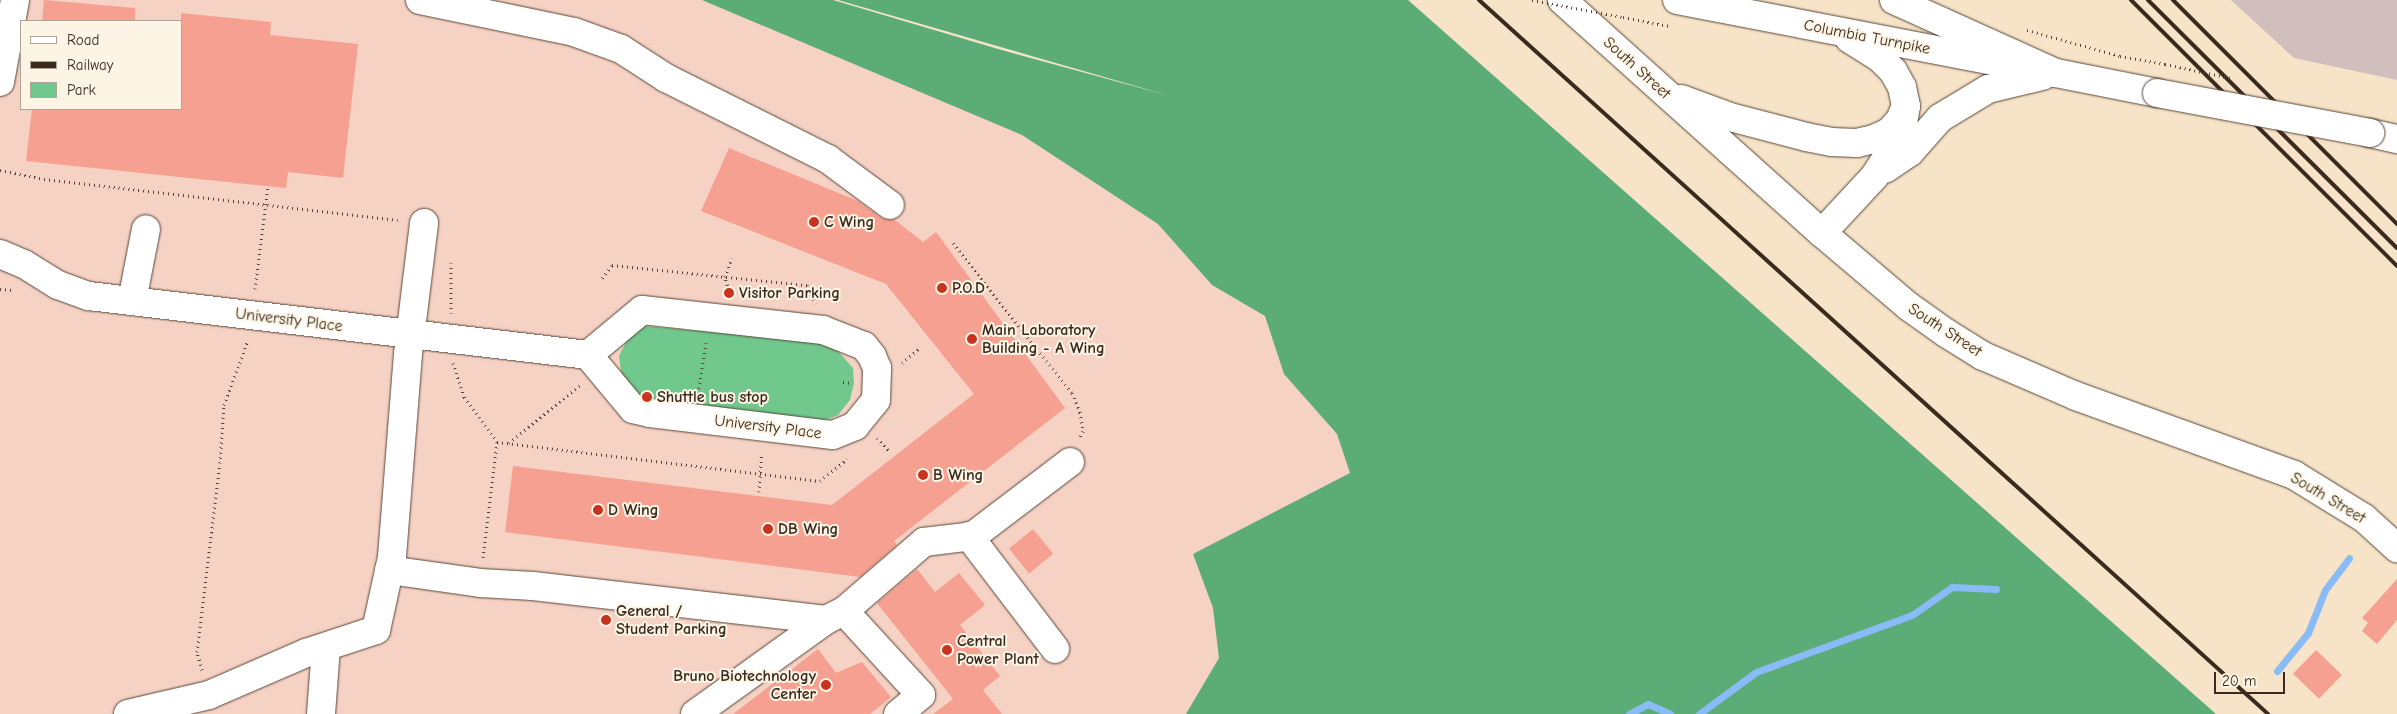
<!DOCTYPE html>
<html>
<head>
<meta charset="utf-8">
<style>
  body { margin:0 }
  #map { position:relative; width:2397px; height:714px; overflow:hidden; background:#f6e3c8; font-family:"Comic Neue",sans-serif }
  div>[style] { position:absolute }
  .built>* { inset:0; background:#f6d2c4 }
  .industrial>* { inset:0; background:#d1bfbe }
  .green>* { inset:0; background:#71c88d }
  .forest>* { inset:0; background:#5cac78 }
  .stream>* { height:7px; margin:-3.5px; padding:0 3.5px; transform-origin:3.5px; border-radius:3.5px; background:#89bbf6 }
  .building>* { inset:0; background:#f5a090; transform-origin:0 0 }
  .path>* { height:3px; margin-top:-1.5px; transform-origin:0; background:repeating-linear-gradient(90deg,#574638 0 1px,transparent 0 5px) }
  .roads { filter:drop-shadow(0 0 1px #574638) drop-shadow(0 0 1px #574638) }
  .minor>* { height:28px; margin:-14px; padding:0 14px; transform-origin:14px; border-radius:14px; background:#fff }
  .major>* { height:28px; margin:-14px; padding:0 14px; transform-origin:14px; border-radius:14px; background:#fff }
  .rail>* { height:4px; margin:-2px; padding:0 2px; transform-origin:2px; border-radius:2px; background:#3b2a1e }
  .path-bridge>* { height:3px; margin-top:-1.5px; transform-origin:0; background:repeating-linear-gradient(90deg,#574638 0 1px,transparent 0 5px) }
  .bridges { filter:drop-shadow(0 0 1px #574638) drop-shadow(0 0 1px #574638) }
  .major-bridge>* { height:28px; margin:-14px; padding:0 14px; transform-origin:14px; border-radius:14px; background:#fff }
  .dots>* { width:14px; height:14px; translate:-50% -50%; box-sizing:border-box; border:2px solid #fcf5e5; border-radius:50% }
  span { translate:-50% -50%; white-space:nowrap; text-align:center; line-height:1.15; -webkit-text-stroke:4px #fcf5e5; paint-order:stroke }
  .street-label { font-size:16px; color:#3b2a1e }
  .poi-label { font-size:16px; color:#3b2a1e; font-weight:700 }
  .left { translate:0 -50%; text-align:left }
  .right { translate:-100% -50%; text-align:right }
  .legend { position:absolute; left:20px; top:20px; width:162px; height:90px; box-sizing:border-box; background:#fcf5e5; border:1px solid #afa495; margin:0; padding:6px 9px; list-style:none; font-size:15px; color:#3b2a1e }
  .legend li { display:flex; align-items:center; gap:10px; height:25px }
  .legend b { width:25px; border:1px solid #afa495 }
  .scale { position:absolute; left:2214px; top:672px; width:71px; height:22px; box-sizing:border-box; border:2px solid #3b2a1e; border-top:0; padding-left:6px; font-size:15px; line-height:18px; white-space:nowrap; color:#3b2a1e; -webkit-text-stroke:4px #fcf5e5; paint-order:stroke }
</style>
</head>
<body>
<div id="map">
  <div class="built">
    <i style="clip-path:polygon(evenodd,0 0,833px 0,998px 49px,1693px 714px,0 714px,0 0,21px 21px,181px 21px,181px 109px,21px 109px,21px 21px)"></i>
  </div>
  <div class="industrial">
    <i style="clip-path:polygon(2231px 0,2397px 0,2397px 80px,2294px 58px)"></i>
  </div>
  <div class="green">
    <i style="clip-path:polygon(644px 326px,814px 341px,838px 351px,853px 368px,854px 383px,850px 400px,838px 415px,821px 422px,642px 397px,631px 391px,621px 372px,619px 356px,628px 338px)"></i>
  </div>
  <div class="forest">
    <i style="clip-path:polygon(702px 0,833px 0,998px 49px,1170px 96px,838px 0,1408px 0,2216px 714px,1186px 714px,1219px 658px,1213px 608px,1193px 554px,1350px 473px,1337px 434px,1284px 374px,1265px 316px,1212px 285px,1158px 224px,1022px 135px)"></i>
  </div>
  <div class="stream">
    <i style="left:2277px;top:671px;width:49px;rotate:-50.8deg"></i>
    <i style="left:2308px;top:633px;width:46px;rotate:-68.4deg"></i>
    <i style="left:2325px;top:590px;width:40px;rotate:-53deg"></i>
    <i style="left:1629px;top:714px;width:21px;rotate:-28deg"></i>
    <i style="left:1648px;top:704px;width:24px;rotate:24deg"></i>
    <i style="left:1699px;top:714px;width:71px;rotate:-36.4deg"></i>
    <i style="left:1756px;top:672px;width:166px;rotate:-20.1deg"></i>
    <i style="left:1912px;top:615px;width:49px;rotate:-35deg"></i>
    <i style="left:1952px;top:587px;width:44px;rotate:2.6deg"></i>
  </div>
  <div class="building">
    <i style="clip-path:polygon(44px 0,135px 8px,135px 21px,42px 21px)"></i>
    <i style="clip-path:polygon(181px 13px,271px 22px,270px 35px,358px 44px,343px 178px,288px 172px,286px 188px,26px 161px,32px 109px,181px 109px)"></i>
    <i style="clip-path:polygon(729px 148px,858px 201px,881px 218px,895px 220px,923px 242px,936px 232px,1065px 408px,894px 541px,897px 545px,860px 577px,505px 532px,513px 466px,832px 505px,974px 394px,886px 284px,701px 211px)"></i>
    <i style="left:1033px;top:529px;width:32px;height:31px;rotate:51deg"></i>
    <i style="clip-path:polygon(917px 569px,935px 592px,959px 573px,985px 605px,960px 625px,1000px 676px,983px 690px,1002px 714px,933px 714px,953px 699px,877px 603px)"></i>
    <i style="clip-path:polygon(2397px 579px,2397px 620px,2377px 644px,2362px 631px,2368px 623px,2362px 618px)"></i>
    <i style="clip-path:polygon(818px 649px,836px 673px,862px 662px,891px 697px,870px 714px,733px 714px)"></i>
    <i style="left:2316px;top:650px;width:36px;height:33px;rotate:44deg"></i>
  </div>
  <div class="path">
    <i style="left:1623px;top:17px;width:47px;rotate:11.1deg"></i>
    <i style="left:2027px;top:30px;width:97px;rotate:15.6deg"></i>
    <i style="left:2120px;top:56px;width:46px;rotate:10.1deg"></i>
    <i style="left:0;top:170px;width:45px;rotate:11.6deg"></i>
    <i style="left:44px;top:179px;width:356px;rotate:6.6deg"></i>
    <i style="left:953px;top:243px;width:191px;rotate:51.6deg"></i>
    <i style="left:1072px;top:393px;width:21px;rotate:67deg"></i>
    <i style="left:1080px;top:412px;width:19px;rotate:81deg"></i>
    <i style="left:1083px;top:431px;width:8px;rotate:113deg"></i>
    <i style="left:602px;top:278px;width:16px;rotate:-52deg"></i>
    <i style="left:612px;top:265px;width:196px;rotate:5.9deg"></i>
    <i style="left:807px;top:285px;width:20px;rotate:66deg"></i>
    <i style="left:0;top:289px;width:14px;rotate:4deg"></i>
    <i style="left:255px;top:289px;width:104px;rotate:-82.8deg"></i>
    <i style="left:730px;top:295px;width:19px;rotate:-106deg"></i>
    <i style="left:725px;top:277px;width:20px;rotate:-70deg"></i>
    <i style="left:451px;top:313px;width:50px;rotate:-90deg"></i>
    <i style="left:453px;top:363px;width:36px;rotate:72deg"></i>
    <i style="left:464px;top:397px;width:56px;rotate:53.7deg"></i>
    <i style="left:497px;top:442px;width:117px;rotate:96.9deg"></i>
    <i style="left:902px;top:363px;width:23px;rotate:-40deg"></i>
    <i style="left:843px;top:382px;width:9px;rotate:6deg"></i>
    <i style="left:698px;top:393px;width:51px;rotate:-80.9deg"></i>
    <i style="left:877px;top:438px;width:18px;rotate:47deg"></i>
    <i style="left:497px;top:442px;width:325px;rotate:6.9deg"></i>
    <i style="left:820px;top:481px;width:35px;rotate:-39deg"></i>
    <i style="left:509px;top:443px;width:93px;rotate:-39.3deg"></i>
    <i style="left:759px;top:492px;width:39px;rotate:-86deg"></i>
    <i style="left:202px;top:670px;width:19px;rotate:-106deg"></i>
    <i style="left:197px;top:652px;width:190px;rotate:-83.1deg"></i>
    <i style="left:220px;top:463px;width:58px;rotate:-86.1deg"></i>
    <i style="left:224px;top:405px;width:69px;rotate:-69.7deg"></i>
  </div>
  <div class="roads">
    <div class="minor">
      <i style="left:420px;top:0;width:157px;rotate:11.7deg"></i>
      <i style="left:574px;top:32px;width:50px;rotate:19.9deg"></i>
      <i style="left:621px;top:49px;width:54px;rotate:32.8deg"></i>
      <i style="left:666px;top:78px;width:181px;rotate:26.6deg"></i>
      <i style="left:828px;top:159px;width:77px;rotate:36.6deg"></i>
      <i style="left:0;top:82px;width:83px;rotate:-79.6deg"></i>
      <i style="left:1822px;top:233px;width:113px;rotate:40.3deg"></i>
      <i style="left:1908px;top:306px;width:47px;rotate:35.4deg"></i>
      <i style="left:1946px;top:333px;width:44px;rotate:31.9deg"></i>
      <i style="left:1983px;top:356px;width:101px;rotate:23.3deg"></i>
      <i style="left:2076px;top:396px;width:232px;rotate:19.9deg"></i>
      <i style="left:2294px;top:475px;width:82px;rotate:31.6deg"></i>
      <i style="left:2364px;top:518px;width:45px;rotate:42.3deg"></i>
      <i style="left:0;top:254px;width:26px;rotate:23deg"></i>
      <i style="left:24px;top:264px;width:40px;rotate:32deg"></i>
      <i style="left:58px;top:285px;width:33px;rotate:20deg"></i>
      <i style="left:89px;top:296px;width:502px;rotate:6.74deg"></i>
      <i style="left:588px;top:355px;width:70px;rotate:50.2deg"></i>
      <i style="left:633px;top:409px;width:17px;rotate:13deg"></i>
      <i style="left:650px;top:413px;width:184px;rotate:6.9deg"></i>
      <i style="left:833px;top:435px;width:24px;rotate:-22deg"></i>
      <i style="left:855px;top:426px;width:33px;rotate:-51deg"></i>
      <i style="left:876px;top:400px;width:32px;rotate:-88deg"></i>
      <i style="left:877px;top:368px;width:13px;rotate:-113deg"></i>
      <i style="left:872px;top:356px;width:13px;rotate:-129deg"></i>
      <i style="left:864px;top:346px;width:44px;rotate:-158.7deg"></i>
      <i style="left:823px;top:330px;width:182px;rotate:-173.7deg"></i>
      <i style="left:642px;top:310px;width:70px;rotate:140.2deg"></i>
      <i style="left:132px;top:301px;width:73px;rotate:-79deg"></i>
      <i style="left:969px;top:536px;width:142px;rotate:52.7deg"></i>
      <i style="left:389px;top:570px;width:92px;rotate:8.1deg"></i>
      <i style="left:480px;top:583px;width:53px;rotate:3.2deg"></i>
      <i style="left:533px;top:586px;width:295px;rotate:6.6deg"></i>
      <i style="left:844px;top:611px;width:114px;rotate:47.5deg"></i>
      <i style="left:921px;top:695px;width:30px;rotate:140deg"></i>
      <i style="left:128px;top:714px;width:83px;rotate:-13.2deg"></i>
      <i style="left:209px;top:695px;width:106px;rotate:-23.4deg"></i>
      <i style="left:306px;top:653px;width:74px;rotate:-18.2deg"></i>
      <i style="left:376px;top:630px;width:75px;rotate:-77.6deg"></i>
      <i style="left:392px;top:557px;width:204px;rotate:-85.5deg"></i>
      <i style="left:408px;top:354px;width:132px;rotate:-83deg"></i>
      <i style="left:321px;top:714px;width:67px;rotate:-85.7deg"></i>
      <i style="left:695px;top:714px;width:161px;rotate:-35.7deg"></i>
      <i style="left:826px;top:620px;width:20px;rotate:-27deg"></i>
      <i style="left:844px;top:611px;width:106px;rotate:-40.8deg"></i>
      <i style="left:924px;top:542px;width:49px;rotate:-7deg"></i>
      <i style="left:973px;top:536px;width:122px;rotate:-37.3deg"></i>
    </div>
    <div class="major">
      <i style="left:1562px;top:0;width:349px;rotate:41.9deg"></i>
      <i style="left:1822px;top:233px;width:76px;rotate:-47.1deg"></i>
      <i style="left:1874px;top:177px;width:38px;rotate:-57deg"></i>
      <i style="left:1895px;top:145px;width:22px;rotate:-69deg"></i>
      <i style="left:1903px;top:124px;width:18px;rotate:-81deg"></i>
      <i style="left:1677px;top:0;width:386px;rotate:10.9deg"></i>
      <i style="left:1894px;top:0;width:178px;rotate:24.3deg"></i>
      <i style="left:2056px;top:73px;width:103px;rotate:11.2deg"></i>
      <i style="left:1681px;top:99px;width:52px;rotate:20.2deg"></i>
      <i style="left:1730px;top:117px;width:79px;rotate:14.7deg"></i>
      <i style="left:1806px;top:137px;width:25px;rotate:11deg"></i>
      <i style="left:1831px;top:142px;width:26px;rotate:2deg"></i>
      <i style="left:1857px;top:143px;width:17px;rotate:-13deg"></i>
      <i style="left:1874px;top:139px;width:17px;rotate:-25deg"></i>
      <i style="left:1889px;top:132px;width:16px;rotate:-47deg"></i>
      <i style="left:1900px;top:120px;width:15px;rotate:-67deg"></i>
      <i style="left:1906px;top:106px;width:19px;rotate:-102deg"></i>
      <i style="left:1902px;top:87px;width:18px;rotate:-119deg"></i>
      <i style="left:1893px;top:71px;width:18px;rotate:-135deg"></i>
      <i style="left:1880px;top:58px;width:36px;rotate:-148deg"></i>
      <i style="left:2370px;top:133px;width:28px;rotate:13deg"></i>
      <i style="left:1885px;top:169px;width:30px;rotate:-34deg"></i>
      <i style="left:1910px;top:152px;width:45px;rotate:-48.6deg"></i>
      <i style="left:1940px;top:118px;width:56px;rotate:-31.1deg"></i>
      <i style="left:1988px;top:89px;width:56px;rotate:-13.5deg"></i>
    </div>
  </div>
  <div class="rail">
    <i style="left:1479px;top:0;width:1064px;rotate:42.14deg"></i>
    <i style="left:2131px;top:0;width:376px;rotate:45deg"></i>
    <i style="left:2148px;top:0;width:351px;rotate:44.9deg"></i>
    <i style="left:2173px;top:0;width:317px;rotate:45deg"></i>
  </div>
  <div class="path-bridge">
    <i style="left:1532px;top:0;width:93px;rotate:10.6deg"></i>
    <i style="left:2165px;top:64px;width:67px;rotate:12deg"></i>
  </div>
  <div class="bridges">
    <div class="major-bridge">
      <i style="left:2157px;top:93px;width:217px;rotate:10.6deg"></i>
    </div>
  </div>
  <div class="dots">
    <i style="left:814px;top:222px;background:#c8321e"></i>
    <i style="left:942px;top:288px;background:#c8321e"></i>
    <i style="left:729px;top:293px;background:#c8321e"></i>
    <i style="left:972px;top:339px;background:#c8321e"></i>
    <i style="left:647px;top:397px;background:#c8321e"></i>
    <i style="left:923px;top:475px;background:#c8321e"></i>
    <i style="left:598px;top:510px;background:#c8321e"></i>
    <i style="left:768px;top:529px;background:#c8321e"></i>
    <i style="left:606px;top:620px;background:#c8321e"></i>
    <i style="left:947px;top:650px;background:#c8321e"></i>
    <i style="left:826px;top:685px;background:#c8321e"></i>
  </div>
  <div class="street-label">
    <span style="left:1867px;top:37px;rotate:11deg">Columbia Turnpike</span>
    <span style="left:1637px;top:68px;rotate:42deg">South Street</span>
    <span style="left:289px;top:320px;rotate:7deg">University Place</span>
    <span style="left:1945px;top:330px;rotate:33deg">South Street</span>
    <span style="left:768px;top:427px;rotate:7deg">University Place</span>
    <span style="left:2328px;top:498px;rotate:31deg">South Street</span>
  </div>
  <div class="poi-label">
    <span class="left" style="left:824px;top:222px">C Wing</span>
    <span class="left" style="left:952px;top:288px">P.O.D</span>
    <span class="left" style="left:739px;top:293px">Visitor Parking</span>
    <span class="left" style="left:982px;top:339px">Main Laboratory<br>Building - A Wing</span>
    <span class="left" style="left:657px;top:397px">Shuttle bus stop</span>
    <span class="left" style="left:933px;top:475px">B Wing</span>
    <span class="left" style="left:608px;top:510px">D Wing</span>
    <span class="left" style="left:778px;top:529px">DB Wing</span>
    <span class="left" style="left:616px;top:620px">General /<br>Student Parking</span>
    <span class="left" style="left:957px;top:650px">Central<br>Power Plant</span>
    <span class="right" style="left:816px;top:685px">Bruno Biotechnology<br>Center</span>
  </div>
  <ul class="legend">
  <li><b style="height:6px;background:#fff"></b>Road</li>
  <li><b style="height:6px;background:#3b2a1e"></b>Railway</li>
  <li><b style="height:14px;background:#71c88d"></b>Park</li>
  </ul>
  <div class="scale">20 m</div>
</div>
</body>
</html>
